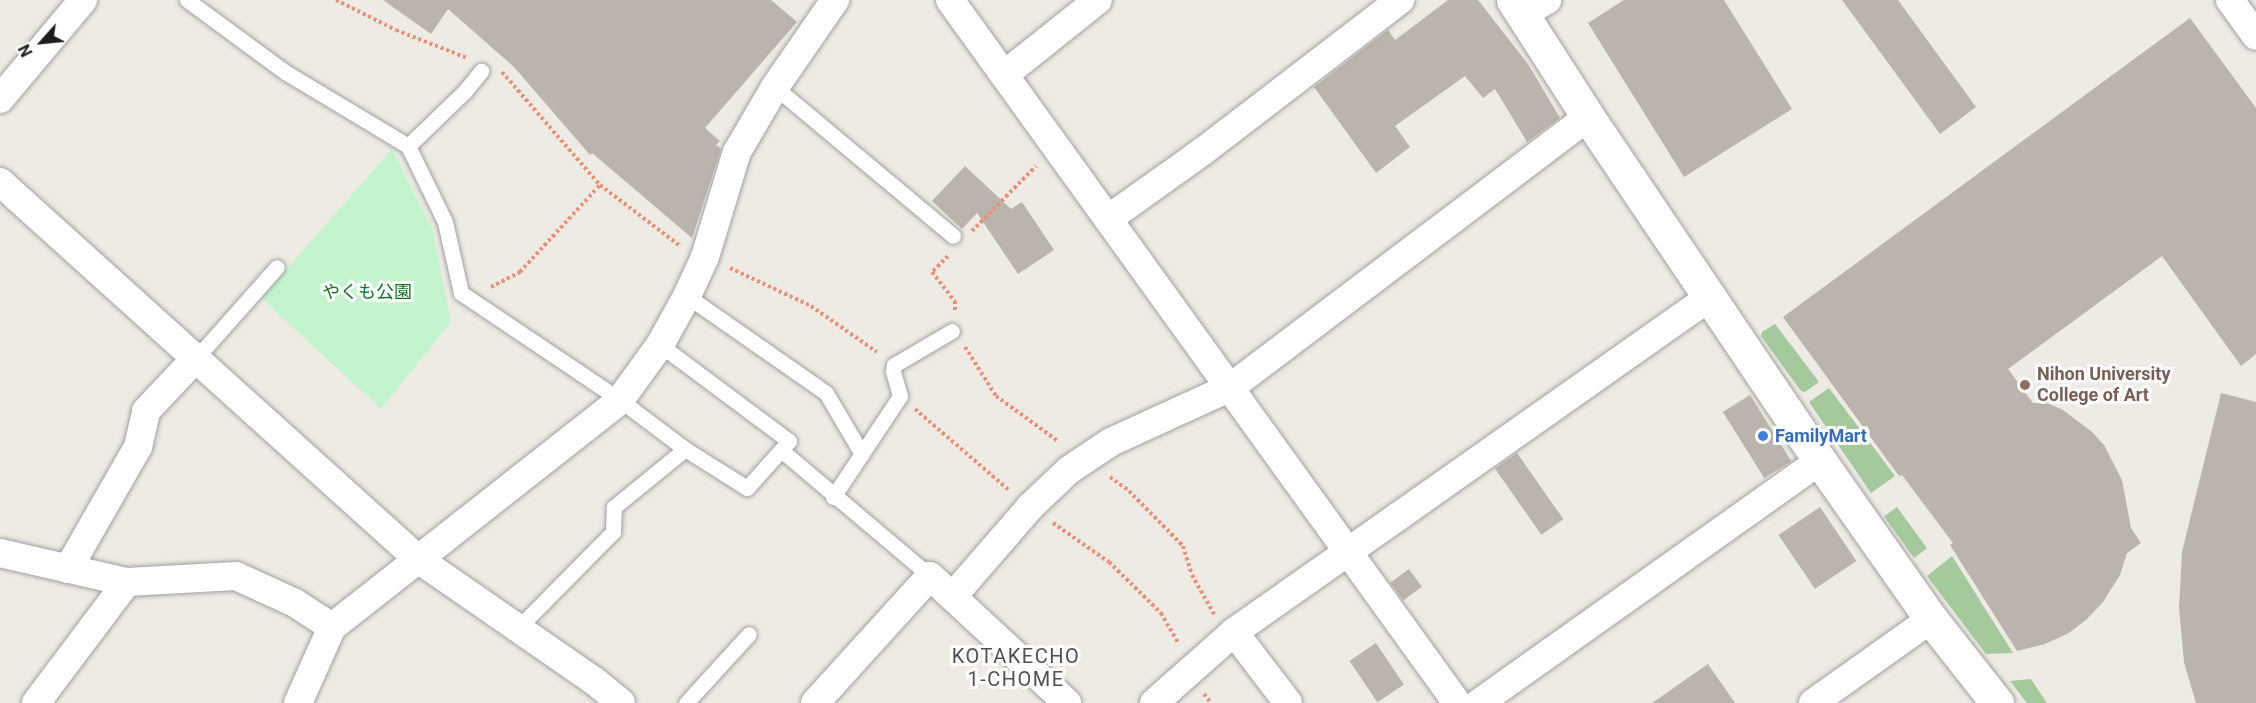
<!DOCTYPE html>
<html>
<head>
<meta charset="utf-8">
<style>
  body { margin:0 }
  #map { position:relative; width:2256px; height:703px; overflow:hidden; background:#edebe4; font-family:Roboto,"Noto Sans JP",sans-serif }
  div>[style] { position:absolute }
  .forest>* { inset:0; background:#a4c99c; transform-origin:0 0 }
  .park>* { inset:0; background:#c4f4cd }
  .building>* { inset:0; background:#bab4ad; transform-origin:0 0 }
  .path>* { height:4px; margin-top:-2px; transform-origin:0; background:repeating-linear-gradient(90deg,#ee8e75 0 3px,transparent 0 6px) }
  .roads { filter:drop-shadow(0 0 2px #a1a1a1) drop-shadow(0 0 2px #a1a1a1) }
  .service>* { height:15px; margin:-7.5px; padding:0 7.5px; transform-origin:7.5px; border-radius:7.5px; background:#fff }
  .minor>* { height:28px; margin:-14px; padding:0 14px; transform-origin:14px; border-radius:14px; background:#fff }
  .tertiary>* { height:33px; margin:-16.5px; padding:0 16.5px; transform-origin:16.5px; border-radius:16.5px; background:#fff }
  .dots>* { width:16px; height:16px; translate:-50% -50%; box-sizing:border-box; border:3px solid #fff; border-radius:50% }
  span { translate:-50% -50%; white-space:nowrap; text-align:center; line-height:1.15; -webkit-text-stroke:6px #fff; paint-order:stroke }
  .park-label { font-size:18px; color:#147226 }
  .education-label { font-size:18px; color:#785e54; font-weight:700 }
  .left { translate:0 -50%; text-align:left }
  .shop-label { font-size:18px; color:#366cbe; font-weight:700 }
  .neighbourhood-label { font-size:20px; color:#505050; letter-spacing:1.5px }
  .north { position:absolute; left:12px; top:12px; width:60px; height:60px; -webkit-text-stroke:4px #fff; paint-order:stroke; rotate:243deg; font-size:16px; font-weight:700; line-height:24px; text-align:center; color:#1d1d1d }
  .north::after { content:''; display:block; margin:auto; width:21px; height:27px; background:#1d1d1d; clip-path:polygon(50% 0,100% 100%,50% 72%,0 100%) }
</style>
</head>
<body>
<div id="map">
  <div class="forest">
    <i style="clip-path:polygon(1775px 324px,1819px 382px,1805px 392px,1801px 391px,1761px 336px,1762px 332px)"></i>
    <i style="clip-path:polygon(1829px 388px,1895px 476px,1871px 493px,1809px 402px)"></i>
    <i style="left:1897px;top:507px;width:51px;height:16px;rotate:54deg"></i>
    <i style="clip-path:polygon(1952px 556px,2013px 653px,1986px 654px,1927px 576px)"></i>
    <i style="clip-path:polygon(2031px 679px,2047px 703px,2027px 703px,2010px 681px)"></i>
  </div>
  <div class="park">
    <i style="clip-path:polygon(392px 149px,433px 230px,451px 322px,381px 409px,261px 298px)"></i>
  </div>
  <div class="building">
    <i style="clip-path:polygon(383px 0,771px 0,797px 22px,705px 128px,720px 141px,716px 145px,721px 149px,692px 238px,592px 153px,590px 155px,514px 67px,448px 9px,431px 34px)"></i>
    <i style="clip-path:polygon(1448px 0,1478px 0,1528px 64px,1560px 118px,1527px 142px,1495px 89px,1483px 98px,1465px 76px,1395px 126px,1410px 147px,1376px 173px,1314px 87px,1388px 30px,1395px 40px)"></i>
    <i style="clip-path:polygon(1624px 0,1724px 0,1792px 109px,1684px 177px,1588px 23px)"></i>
    <i style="clip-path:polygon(1842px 0,1898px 0,1976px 107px,1940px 134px)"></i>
    <i style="clip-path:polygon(2190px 18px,2256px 108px,2256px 354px,2241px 366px,2162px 256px,2008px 369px,2033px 403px,2047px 403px,2063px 410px,2091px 431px,2104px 445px,2122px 480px,2131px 528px,2141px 543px,2127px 553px,2120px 575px,2103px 602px,2087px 619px,2069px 633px,2045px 644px,2017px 651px,1950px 545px,1953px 543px,1902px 475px,1899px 476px,1783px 317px)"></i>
    <i style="clip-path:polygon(965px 166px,1011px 209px,1022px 202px,1054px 250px,1018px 274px,977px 213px,962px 229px,932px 201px)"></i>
    <i style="clip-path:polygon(2221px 393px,2256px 402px,2256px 703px,2196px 703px,2184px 662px,2179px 608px,2182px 552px)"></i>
    <i style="left:1750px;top:395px;width:78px;height:32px;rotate:58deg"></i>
    <i style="left:1517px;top:453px;width:81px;height:27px;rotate:55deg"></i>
    <i style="left:1820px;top:507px;width:65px;height:50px;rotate:56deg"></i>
    <i style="left:1409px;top:569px;width:22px;height:23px;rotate:54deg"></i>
    <i style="left:1376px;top:643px;width:50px;height:32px;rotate:56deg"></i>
    <i style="clip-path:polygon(1708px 664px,1735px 703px,1652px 703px)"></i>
  </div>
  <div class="path">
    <i style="left:336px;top:0;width:67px;rotate:26.6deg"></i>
    <i style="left:396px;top:30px;width:76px;rotate:21.5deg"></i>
    <i style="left:502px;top:72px;width:150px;rotate:49.1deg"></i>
    <i style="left:600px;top:185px;width:101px;rotate:37.3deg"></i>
    <i style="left:972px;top:231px;width:91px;rotate:-45.4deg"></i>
    <i style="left:948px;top:256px;width:23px;rotate:135deg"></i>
    <i style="left:932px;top:272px;width:37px;rotate:52deg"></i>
    <i style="left:955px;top:301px;width:11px;rotate:90deg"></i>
    <i style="left:730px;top:268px;width:89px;rotate:25.1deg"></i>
    <i style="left:811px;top:306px;width:80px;rotate:34.9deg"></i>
    <i style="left:491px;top:287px;width:33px;rotate:-27deg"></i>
    <i style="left:520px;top:272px;width:118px;rotate:-47.4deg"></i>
    <i style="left:965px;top:347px;width:58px;rotate:57.7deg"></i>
    <i style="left:996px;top:396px;width:78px;rotate:36.1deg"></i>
    <i style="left:915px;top:409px;width:124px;rotate:40.8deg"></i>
    <i style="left:1110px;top:477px;width:24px;rotate:36deg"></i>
    <i style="left:1129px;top:491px;width:77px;rotate:45.5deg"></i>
    <i style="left:1183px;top:546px;width:30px;rotate:73deg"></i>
    <i style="left:1192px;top:575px;width:45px;rotate:60.6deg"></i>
    <i style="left:1053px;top:523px;width:68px;rotate:34.9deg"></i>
    <i style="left:1109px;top:562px;width:73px;rotate:44.4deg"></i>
    <i style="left:1161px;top:613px;width:34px;rotate:60deg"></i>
    <i style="left:1204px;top:694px;width:11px;rotate:52deg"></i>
  </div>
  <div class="roads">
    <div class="service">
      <i style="left:187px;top:0;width:122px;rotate:36.3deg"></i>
      <i style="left:285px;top:72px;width:144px;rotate:31deg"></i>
      <i style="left:408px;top:146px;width:85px;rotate:64deg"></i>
      <i style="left:445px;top:222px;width:73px;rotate:77.3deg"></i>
      <i style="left:461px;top:293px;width:192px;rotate:33.9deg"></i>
      <i style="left:620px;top:400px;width:81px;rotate:37deg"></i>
      <i style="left:685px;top:449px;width:73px;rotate:32.2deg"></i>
      <i style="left:747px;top:488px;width:63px;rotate:-48.2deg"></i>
      <i style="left:789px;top:441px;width:161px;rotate:-143.3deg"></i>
      <i style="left:775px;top:87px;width:232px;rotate:39.9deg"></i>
      <i style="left:408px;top:146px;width:79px;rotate:-44deg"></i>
      <i style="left:465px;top:91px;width:26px;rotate:-51deg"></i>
      <i style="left:687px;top:296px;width:169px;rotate:34.9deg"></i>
      <i style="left:826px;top:393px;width:71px;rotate:59.5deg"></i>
      <i style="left:197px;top:357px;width:120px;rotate:-48.4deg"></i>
      <i style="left:781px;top:450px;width:195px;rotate:40.2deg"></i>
      <i style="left:833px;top:497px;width:121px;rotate:-56.4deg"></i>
      <i style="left:900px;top:396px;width:26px;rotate:-106deg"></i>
      <i style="left:893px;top:371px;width:6px;rotate:-81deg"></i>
      <i style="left:894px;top:365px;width:67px;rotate:-30.4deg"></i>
      <i style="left:517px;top:629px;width:136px;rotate:-45.3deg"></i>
      <i style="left:613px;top:532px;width:25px;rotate:-88deg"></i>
      <i style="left:614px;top:507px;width:92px;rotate:-39.2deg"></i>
      <i style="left:686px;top:703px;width:93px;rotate:-47.6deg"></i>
    </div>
    <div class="minor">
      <i style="left:950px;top:0;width:867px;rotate:54.2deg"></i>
      <i style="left:2230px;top:0;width:44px;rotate:54.2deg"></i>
      <i style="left:1522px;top:14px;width:29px;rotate:-29deg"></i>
      <i style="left:1004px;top:75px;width:120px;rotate:-38.6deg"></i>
      <i style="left:0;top:99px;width:129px;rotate:-50deg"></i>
      <i style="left:0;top:182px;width:563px;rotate:42.05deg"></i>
      <i style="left:418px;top:559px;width:213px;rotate:34.7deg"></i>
      <i style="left:593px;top:680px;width:36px;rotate:39deg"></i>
      <i style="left:1108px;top:219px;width:115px;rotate:-35.5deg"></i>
      <i style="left:1202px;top:152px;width:250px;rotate:-37.5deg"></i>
      <i style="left:0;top:553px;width:130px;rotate:12.9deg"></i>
      <i style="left:127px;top:582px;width:109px;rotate:-3.2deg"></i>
      <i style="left:236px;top:576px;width:65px;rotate:24.6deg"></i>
      <i style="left:295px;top:603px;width:44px;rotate:33deg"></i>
      <i style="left:68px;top:569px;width:141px;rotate:-60.2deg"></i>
      <i style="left:138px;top:447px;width:37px;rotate:-77deg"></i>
      <i style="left:146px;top:411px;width:74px;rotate:-46.6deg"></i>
      <i style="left:953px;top:596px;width:118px;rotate:-49.1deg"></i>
      <i style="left:1030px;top:507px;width:54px;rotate:-43.5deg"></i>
      <i style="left:1069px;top:470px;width:50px;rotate:-33.7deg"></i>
      <i style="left:1111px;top:442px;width:132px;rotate:-24.6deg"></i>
      <i style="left:1231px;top:387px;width:448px;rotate:-37.1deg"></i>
      <i style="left:1234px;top:632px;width:89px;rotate:52.7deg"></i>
      <i style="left:36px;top:703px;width:151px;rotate:-53.1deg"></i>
      <i style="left:298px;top:703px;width:83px;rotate:-65.9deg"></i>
      <i style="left:332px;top:627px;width:367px;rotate:-38.2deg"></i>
      <i style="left:620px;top:400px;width:68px;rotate:-54deg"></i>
      <i style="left:660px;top:345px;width:56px;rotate:-61.1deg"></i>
      <i style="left:687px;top:296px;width:43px;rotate:-65.2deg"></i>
      <i style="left:705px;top:257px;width:110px;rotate:-73.1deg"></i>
      <i style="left:737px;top:152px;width:75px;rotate:-59.7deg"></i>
      <i style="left:775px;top:87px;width:106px;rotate:-55.4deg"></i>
      <i style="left:815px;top:703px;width:171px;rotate:-47.8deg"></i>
      <i style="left:930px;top:576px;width:187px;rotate:42.8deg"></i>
      <i style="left:1154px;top:703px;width:107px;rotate:-41.6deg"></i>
      <i style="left:1234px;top:632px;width:582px;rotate:-35.14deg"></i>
      <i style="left:1479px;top:703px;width:418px;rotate:-35.4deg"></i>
      <i style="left:1813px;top:703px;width:145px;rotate:-35.4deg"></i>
    </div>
    <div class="tertiary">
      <i style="left:1513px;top:0;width:139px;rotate:57.3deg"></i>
      <i style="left:1588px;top:117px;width:415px;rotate:56deg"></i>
      <i style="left:1820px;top:461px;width:193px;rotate:54.9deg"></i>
      <i style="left:1931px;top:619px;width:107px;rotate:51.8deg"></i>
    </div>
  </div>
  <div class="dots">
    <i style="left:2025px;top:385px;background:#8d6e63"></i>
    <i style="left:1763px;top:436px;background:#3f7fe0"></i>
  </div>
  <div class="park-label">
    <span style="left:367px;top:292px">やくも公園</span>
  </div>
  <div class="education-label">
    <span class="left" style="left:2037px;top:385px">Nihon University<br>College of Art</span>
  </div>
  <div class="shop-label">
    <span class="left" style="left:1775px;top:436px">FamilyMart</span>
  </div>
  <div class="neighbourhood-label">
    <span style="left:1016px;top:668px">KOTAKECHO<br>1-CHOME</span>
  </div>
  <div class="north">N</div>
</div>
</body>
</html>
